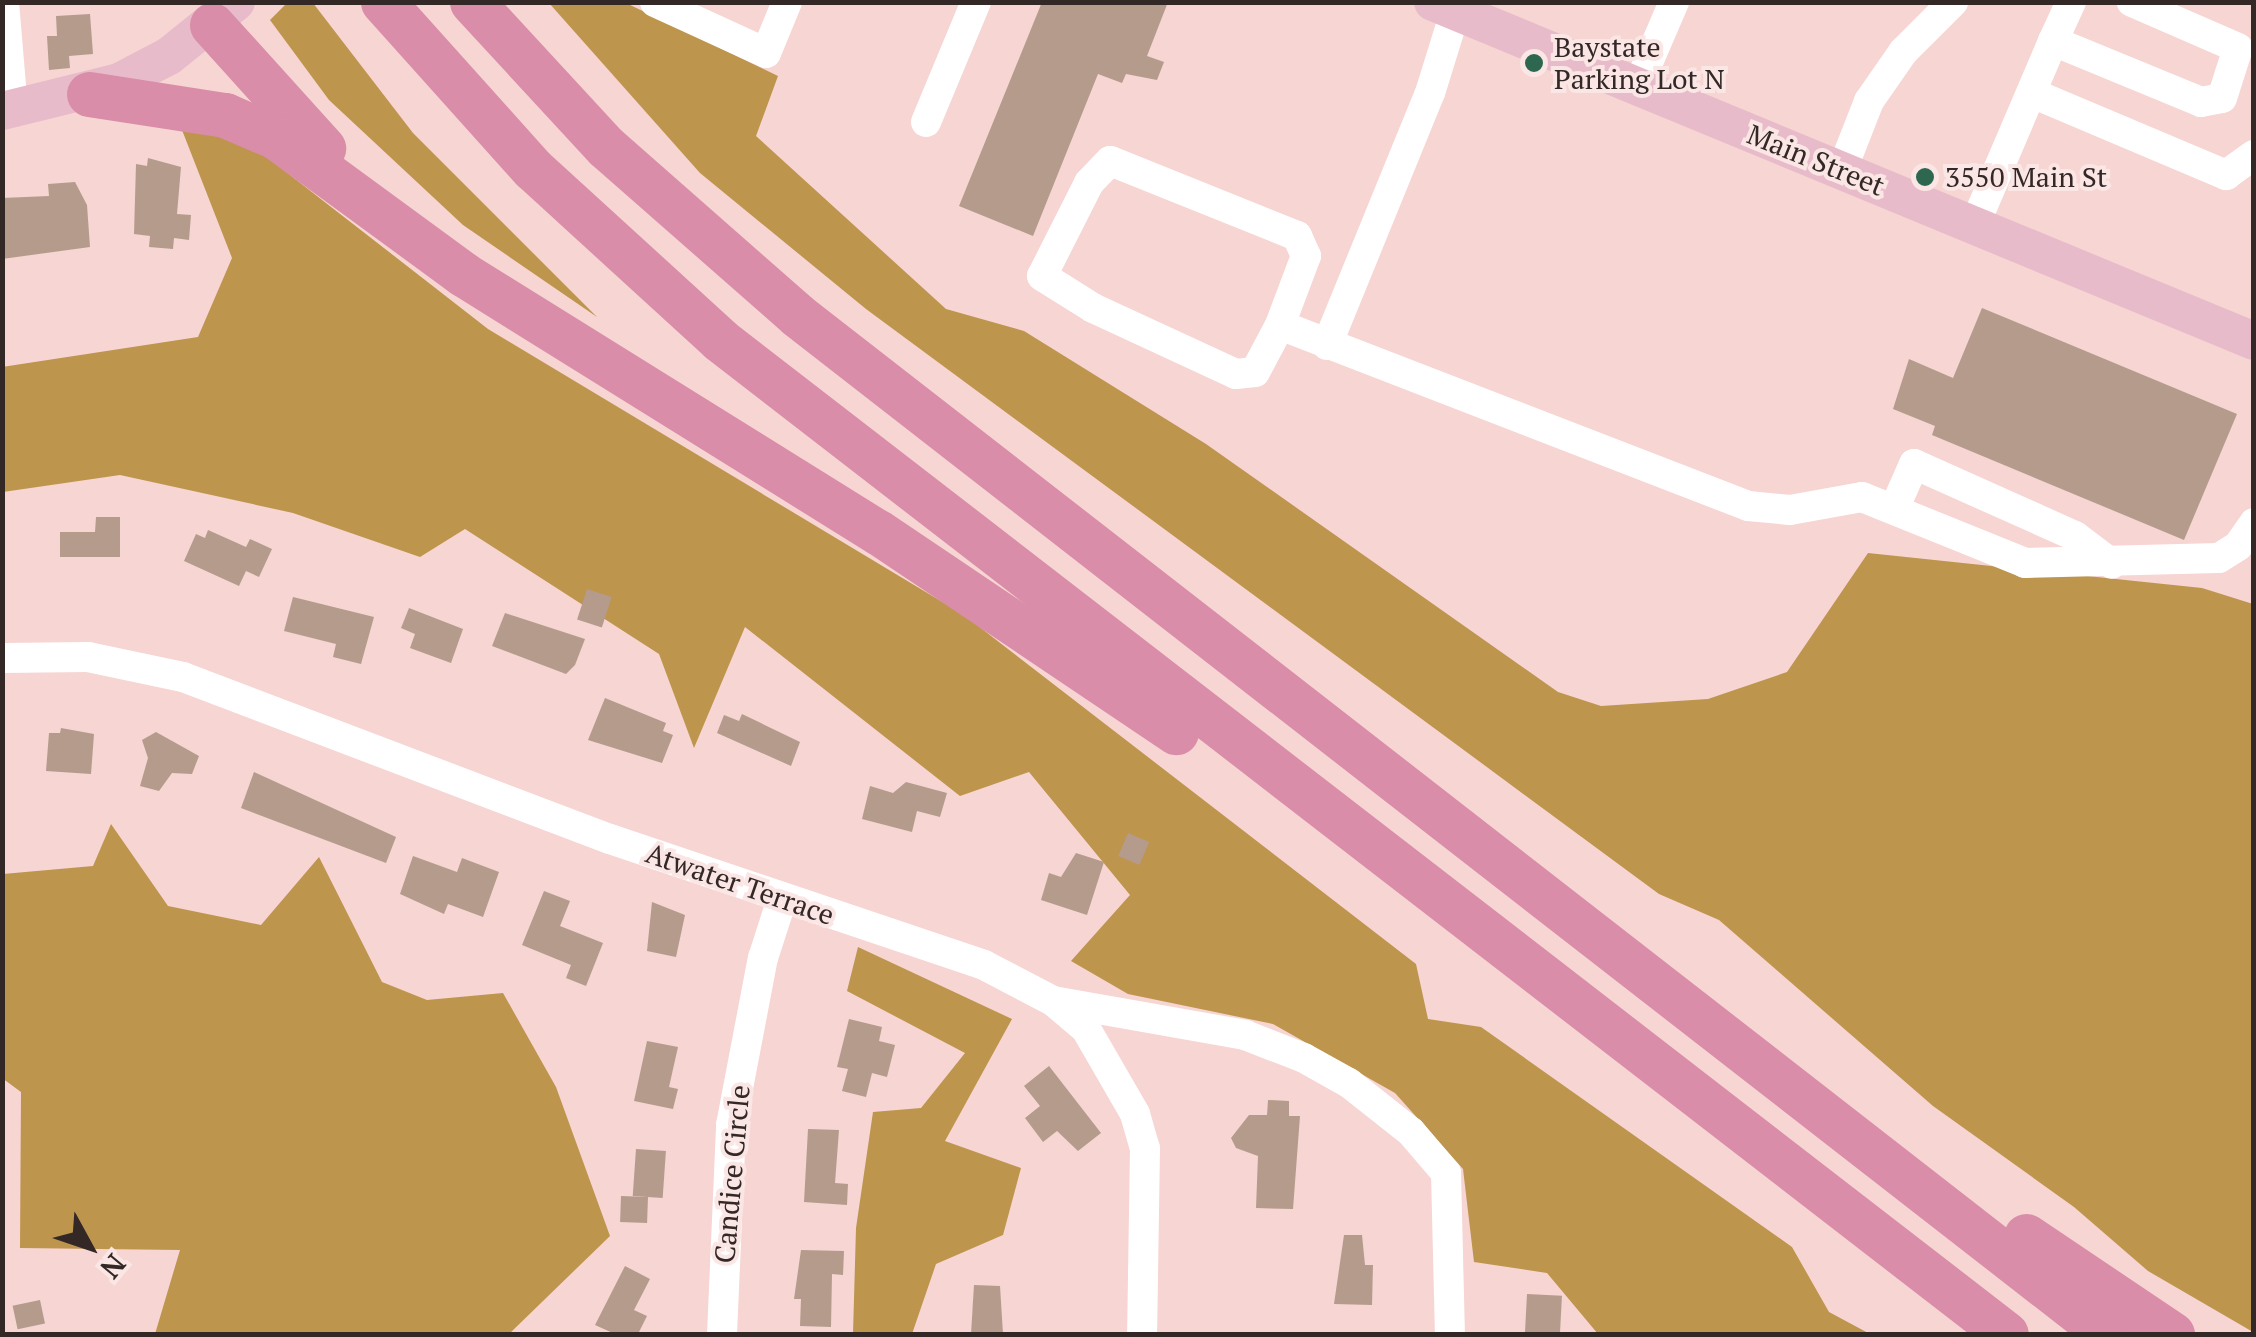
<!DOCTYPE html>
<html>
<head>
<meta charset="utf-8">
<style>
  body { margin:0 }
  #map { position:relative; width:2256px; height:1337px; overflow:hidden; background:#f6d5d2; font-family:"PT Serif",serif }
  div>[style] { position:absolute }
  .forest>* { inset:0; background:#bd954d }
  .building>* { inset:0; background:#b59b8c; transform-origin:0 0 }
  .minor>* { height:30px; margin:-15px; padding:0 15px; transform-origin:15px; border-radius:15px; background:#fff }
  .major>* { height:38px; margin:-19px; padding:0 19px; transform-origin:19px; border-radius:19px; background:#e8bbcb }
  .highway>* { height:45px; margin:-22.5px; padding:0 22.5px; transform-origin:22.5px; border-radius:22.5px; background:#d98da8 }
  .dots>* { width:28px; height:28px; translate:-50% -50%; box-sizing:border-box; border:5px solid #fae6e4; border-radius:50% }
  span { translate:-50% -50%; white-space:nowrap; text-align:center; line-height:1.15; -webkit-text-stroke:8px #fae6e4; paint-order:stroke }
  .poi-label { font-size:28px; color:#342827 }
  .left { translate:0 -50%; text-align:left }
  .street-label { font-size:28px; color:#342827 }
  .frame { position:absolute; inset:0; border:5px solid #342827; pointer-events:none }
  .north { position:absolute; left:40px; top:1197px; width:100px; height:100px; -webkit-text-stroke:8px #fae6e4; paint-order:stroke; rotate:130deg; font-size:28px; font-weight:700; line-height:40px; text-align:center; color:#342827 }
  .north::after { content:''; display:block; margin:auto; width:35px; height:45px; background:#342827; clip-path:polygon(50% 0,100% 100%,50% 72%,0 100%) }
</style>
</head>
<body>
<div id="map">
  <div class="forest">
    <i style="clip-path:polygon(287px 3px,313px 3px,413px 133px,597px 317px,463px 225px,329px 100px,270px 20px)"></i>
    <i style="clip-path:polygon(549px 3px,626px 3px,778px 76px,756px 136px,946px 309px,1024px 331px,1206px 444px,1558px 692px,1601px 706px,1708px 699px,1787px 672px,1868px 553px,2202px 588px,2253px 604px,2253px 1332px,2148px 1271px,2074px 1207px,1933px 1106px,1719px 920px,1659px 894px,866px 309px,700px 173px)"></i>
    <i style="clip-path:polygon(182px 130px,240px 136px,488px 329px,964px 615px,1416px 964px,1428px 1019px,1481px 1027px,1792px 1247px,1829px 1312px,1870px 1334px,1598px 1334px,1547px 1273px,1474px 1262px,1463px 1169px,1395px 1093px,1273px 1024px,1128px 994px,1071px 961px,1130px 895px,1029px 772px,960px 796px,745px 627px,694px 748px,659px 654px,465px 529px,420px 557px,293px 513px,120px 475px,3px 492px,2px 367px,198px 337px,232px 258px)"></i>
    <i style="clip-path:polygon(111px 824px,168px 906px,261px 925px,319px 857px,382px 982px,427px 1000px,503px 993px,556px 1087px,610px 1236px,509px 1334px,155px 1334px,180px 1250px,20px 1248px,21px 1092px,2px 1078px,3px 874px,93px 866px)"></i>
    <i style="clip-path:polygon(858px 947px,1012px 1019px,945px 1141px,1021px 1168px,1003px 1235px,936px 1264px,912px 1334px,853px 1334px,856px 1228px,873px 1112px,921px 1108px,965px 1053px,847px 991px)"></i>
  </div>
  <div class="building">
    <i style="clip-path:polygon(1042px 2px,1168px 2px,1147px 56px,1164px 62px,1157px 80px,1126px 74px,1122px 83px,1098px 74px,1033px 236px,959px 206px)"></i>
    <i style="clip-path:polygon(90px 14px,93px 54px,69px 56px,70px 68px,49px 70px,47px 36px,57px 36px,56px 16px)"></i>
    <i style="clip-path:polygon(148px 158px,181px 167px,177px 214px,191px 215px,189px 240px,174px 238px,173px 249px,149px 247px,150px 236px,134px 234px,136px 164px,147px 166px)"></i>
    <i style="clip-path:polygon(75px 182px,87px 205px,90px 247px,2px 259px,2px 198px,49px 196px,48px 184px)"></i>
    <i style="clip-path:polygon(1982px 308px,2237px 414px,2184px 540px,1932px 435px,1935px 426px,1893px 409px,1909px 359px,1953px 378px)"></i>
    <i style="clip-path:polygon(96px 517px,120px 517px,120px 557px,60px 557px,60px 532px,95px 532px)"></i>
    <i style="clip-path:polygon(208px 530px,246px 547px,250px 539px,272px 549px,259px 577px,246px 571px,239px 586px,184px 561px,196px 534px,205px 538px)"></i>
    <i style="left:587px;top:589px;width:26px;height:32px;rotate:18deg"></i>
    <i style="clip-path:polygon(293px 597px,374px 617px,361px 664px,333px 657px,336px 644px,284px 631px)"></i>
    <i style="clip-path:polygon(409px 608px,463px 629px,451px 663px,410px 648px,415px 634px,401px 628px)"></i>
    <i style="clip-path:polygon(505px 613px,585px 639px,575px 665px,566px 674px,492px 646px)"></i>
    <i style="clip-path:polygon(605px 698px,666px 723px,663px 731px,673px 735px,662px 763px,588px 740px)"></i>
    <i style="clip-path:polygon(742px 714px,800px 742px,791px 766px,717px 733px,724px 715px,739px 721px)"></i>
    <i style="clip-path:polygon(61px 728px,94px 734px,91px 774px,46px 771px,49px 733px,60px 733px)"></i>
    <i style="clip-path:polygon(156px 732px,199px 756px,192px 774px,172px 773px,159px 791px,140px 786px,148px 758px,142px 740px)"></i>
    <i style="clip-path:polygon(254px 772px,396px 837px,386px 863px,241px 808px)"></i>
    <i style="clip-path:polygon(906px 782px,947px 793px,940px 817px,917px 811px,912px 832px,862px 819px,870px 786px,893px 793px)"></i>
    <i style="left:1128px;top:833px;width:23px;height:25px;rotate:23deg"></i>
    <i style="clip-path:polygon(1076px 853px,1104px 862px,1087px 915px,1041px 900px,1049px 873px,1061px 877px)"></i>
    <i style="clip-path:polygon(413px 856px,457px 872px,462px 858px,499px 872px,483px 917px,448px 904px,444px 914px,400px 894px)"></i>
    <i style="clip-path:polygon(544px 891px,570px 901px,560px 926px,603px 943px,586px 986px,566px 978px,571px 965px,522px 945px)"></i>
    <i style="clip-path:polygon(652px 902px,685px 915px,676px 957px,647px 951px)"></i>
    <i style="clip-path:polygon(849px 1019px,882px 1027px,879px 1041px,895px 1045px,887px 1077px,872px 1073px,866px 1097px,842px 1091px,848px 1069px,837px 1067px)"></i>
    <i style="clip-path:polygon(647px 1041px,678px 1047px,669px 1087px,678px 1089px,673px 1109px,634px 1101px)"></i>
    <i style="clip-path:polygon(1049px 1066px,1101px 1133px,1078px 1151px,1057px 1131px,1043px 1142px,1025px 1118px,1040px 1106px,1024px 1086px)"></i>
    <i style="clip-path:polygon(1268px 1100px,1289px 1101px,1289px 1116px,1300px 1116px,1293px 1209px,1256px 1208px,1258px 1156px,1236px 1148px,1231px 1138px,1249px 1115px,1267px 1115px)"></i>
    <i style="clip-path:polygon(808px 1129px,839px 1130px,835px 1183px,848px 1184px,847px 1205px,804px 1202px)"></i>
    <i style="left:636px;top:1149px;width:30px;height:47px;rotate:4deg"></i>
    <i style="left:621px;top:1196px;width:27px;height:26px;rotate:2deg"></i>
    <i style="clip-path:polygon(1344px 1235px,1362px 1235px,1365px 1265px,1373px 1265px,1372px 1305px,1334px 1304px)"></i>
    <i style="clip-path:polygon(801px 1250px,844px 1251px,843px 1275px,832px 1274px,831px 1327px,800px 1326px,801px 1299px,794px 1299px)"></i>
    <i style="clip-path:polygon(625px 1266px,650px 1279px,634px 1310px,647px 1316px,638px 1334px,615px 1334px,595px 1325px)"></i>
    <i style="clip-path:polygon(974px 1285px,1000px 1286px,1003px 1334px,971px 1334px)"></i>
    <i style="left:1527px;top:1294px;width:35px;height:38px;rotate:3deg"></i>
    <i style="left:40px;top:1300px;width:24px;height:28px;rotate:78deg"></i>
  </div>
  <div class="minor">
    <i style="left:4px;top:2px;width:108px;rotate:85.2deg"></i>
    <i style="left:655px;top:2px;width:122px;rotate:24.7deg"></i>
    <i style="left:766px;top:53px;width:55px;rotate:-67.6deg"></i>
    <i style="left:2053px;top:41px;width:43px;rotate:-65.2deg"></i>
    <i style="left:1637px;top:88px;width:94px;rotate:-66.7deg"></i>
    <i style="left:2032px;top:93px;width:211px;rotate:22.9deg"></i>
    <i style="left:2226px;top:175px;width:34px;rotate:-36deg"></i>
    <i style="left:926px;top:122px;width:130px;rotate:-67.4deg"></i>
    <i style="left:1842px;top:170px;width:74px;rotate:-68.6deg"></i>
    <i style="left:1869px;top:101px;width:60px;rotate:-55.2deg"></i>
    <i style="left:1903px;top:52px;width:71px;rotate:-45deg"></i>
    <i style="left:1975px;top:224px;width:199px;rotate:-66.9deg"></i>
    <i style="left:2053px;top:41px;width:160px;rotate:22.4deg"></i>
    <i style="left:2201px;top:102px;width:21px;rotate:-11deg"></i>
    <i style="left:2222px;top:98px;width:52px;rotate:-72.3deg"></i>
    <i style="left:2238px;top:48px;width:116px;rotate:-156.5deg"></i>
    <i style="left:1280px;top:325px;width:74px;rotate:-69.4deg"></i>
    <i style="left:1306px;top:256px;width:22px;rotate:-114deg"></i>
    <i style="left:1297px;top:236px;width:201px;rotate:-158.1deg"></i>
    <i style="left:1110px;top:161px;width:30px;rotate:134deg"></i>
    <i style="left:1089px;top:183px;width:104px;rotate:116.8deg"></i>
    <i style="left:1042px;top:276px;width:60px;rotate:32.1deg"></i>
    <i style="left:1093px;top:308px;width:157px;rotate:24.8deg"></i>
    <i style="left:1236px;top:374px;width:19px;rotate:-6deg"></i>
    <i style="left:1255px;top:372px;width:53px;rotate:-62deg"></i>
    <i style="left:1280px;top:325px;width:502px;rotate:21.14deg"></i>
    <i style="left:1748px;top:506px;width:42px;rotate:5.4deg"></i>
    <i style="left:1790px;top:510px;width:73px;rotate:-10.2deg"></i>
    <i style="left:1862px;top:497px;width:176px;rotate:22deg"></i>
    <i style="left:2025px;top:563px;width:194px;rotate:-1.5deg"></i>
    <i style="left:2219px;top:558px;width:22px;rotate:-32deg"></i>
    <i style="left:2238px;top:546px;width:28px;rotate:-55deg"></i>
    <i style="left:1327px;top:345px;width:272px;rotate:-67.8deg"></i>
    <i style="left:1430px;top:93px;width:85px;rotate:-72.8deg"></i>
    <i style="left:1895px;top:507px;width:47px;rotate:-66.2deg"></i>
    <i style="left:1914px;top:464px;width:176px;rotate:24.1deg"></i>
    <i style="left:2075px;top:536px;width:46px;rotate:37.1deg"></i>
    <i style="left:2px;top:658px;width:86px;rotate:-0.7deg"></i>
    <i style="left:88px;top:657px;width:97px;rotate:11.9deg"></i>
    <i style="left:183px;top:677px;width:457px;rotate:20.8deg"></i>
    <i style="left:610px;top:839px;width:395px;rotate:18.6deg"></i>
    <i style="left:984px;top:965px;width:78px;rotate:27.6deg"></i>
    <i style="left:1053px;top:1001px;width:195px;rotate:10deg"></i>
    <i style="left:1245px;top:1035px;width:63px;rotate:21.3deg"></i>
    <i style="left:1304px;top:1058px;width:51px;rotate:29.1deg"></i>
    <i style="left:1349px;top:1083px;width:79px;rotate:38.3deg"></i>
    <i style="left:1411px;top:1132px;width:54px;rotate:49.5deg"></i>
    <i style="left:1446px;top:1173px;width:161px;rotate:88.6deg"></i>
    <i style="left:1053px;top:1001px;width:43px;rotate:40.3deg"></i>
    <i style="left:1086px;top:1029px;width:98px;rotate:60deg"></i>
    <i style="left:1135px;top:1114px;width:35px;rotate:74deg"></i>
    <i style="left:1145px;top:1148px;width:186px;rotate:90.9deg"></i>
    <i style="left:722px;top:1334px;width:209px;rotate:-87.5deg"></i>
    <i style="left:731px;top:1125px;width:170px;rotate:-79.2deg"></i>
    <i style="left:763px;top:958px;width:62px;rotate:-72.1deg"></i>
  </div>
  <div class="major">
    <i style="left:1433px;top:2px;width:888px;rotate:22.44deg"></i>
    <i style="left:2px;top:111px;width:121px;rotate:-13.9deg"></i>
    <i style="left:119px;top:82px;width:56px;rotate:-27.5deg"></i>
    <i style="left:169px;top:56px;width:86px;rotate:-38.9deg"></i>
  </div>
  <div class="highway">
    <i style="left:383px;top:2px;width:224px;rotate:48.1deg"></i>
    <i style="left:533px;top:169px;width:253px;rotate:42.4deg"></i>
    <i style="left:720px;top:340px;width:1625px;rotate:37.7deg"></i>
    <i style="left:472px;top:2px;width:197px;rotate:47.3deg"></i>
    <i style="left:606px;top:147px;width:254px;rotate:41.3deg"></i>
    <i style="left:797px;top:315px;width:1660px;rotate:37.88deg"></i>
    <i style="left:212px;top:25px;width:166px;rotate:47.9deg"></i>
    <i style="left:89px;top:94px;width:138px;rotate:8.8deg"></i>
    <i style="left:225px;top:115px;width:56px;rotate:23.3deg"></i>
    <i style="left:276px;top:137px;width:232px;rotate:36.2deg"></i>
    <i style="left:463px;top:274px;width:489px;rotate:31.9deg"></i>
    <i style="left:878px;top:532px;width:359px;rotate:33.9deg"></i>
    <i style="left:2026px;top:1236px;width:176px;rotate:33.9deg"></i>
  </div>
  <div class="dots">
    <i style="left:1534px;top:63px;background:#2e6750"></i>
    <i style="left:1925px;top:177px;background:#2e6750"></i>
  </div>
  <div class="poi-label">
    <span class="left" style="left:1554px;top:63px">Baystate<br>Parking Lot N</span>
    <span class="left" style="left:1945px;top:177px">3550 Main St</span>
  </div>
  <div class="street-label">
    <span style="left:1816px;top:160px;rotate:22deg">Main Street</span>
    <span style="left:740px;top:884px;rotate:19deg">Atwater Terrace</span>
    <span style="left:732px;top:1174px;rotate:-85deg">Candice Circle</span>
  </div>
  <div class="frame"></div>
  <div class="north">N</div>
</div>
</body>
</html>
